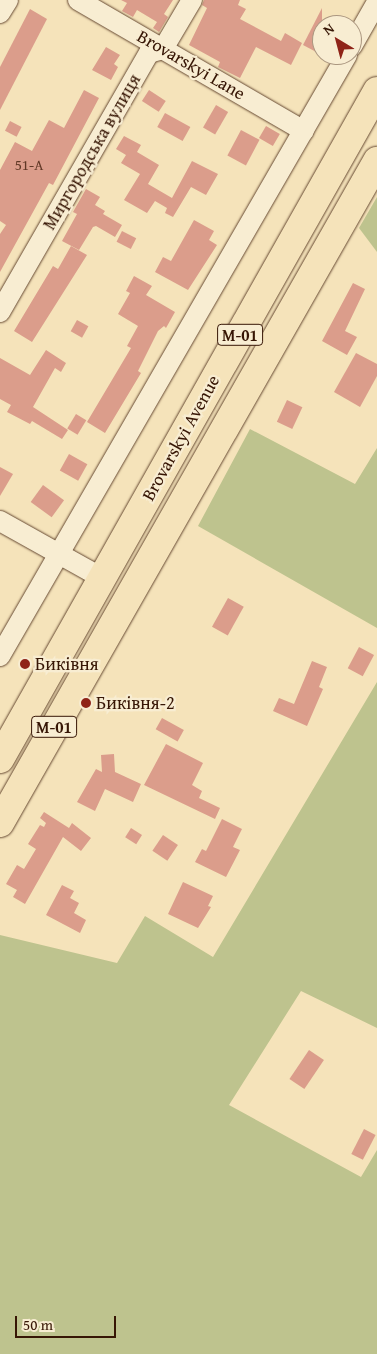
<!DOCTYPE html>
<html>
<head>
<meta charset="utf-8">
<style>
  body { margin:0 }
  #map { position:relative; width:377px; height:1354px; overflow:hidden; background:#f5e3ba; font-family:"Gentium Book Plus",serif }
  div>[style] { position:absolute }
  .green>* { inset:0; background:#bec38e }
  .building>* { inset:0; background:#db9d8b; transform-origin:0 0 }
  .roads { filter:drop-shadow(0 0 1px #664932) drop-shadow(0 0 1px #664932) }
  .minor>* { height:20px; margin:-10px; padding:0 10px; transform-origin:10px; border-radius:10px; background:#f8edd2 }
  .highway>* { height:28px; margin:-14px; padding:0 14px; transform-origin:14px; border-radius:14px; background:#f5e3ba }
  .dots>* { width:14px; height:14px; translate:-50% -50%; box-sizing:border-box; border:2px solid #f8edd2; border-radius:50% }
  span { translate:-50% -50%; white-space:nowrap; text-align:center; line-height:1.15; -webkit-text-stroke:4.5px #f8edd2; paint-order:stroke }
  .number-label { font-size:15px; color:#603826 }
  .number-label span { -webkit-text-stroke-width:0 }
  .shield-label span { padding:1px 4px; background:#f8edd2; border:1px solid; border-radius:4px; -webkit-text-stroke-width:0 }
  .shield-label { font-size:16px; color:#371605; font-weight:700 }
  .street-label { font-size:18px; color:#371605 }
  .poi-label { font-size:18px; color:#371605 }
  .left { translate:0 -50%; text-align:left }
  .north { position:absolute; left:312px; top:15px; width:50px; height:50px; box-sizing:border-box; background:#f8edd2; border:1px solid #ab9780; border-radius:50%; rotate:323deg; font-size:14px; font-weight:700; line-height:20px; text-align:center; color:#371605 }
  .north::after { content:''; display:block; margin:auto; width:18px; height:22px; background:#8f2418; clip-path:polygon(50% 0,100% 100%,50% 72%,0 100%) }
  .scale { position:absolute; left:15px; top:1316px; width:101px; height:22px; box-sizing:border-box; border:2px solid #371605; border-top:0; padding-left:6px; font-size:15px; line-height:18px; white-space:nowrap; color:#371605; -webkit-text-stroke:4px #f8edd2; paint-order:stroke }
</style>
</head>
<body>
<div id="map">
  <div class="green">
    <i style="clip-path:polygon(377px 197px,377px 252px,359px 228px)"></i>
    <i style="clip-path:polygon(250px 429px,355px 484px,377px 448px,377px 628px,198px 526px)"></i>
    <i style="clip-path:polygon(377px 682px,377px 1028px,301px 991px,229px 1105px,361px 1177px,377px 1150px,377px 1354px,0 1354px,0 935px,117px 963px,145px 916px,213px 957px)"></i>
  </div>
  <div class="building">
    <i style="clip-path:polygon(121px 0,173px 0,164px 14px,168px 17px,159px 32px,153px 28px,157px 22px,137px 10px,133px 17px,122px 11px,127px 3px)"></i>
    <i style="clip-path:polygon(204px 0,240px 0,238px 5px,246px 9px,240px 19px,281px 41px,285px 33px,302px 43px,291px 65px,256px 47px,240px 78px,218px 67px,220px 62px,189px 45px,207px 8px,202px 5px)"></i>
    <i style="clip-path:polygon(322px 8px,322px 55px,303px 45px)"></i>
    <i style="clip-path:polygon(30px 9px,47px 19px,0 110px,0 67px)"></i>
    <i style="clip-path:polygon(106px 47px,120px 55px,114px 64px,118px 67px,111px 80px,92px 70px)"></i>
    <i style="clip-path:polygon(84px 90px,99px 98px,53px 185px,49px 183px,0 272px,0 234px,6px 225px,0 221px,0 170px,15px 142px,32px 151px,49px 120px,64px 128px)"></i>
    <i style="left:149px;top:90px;width:20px;height:13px;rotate:33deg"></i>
    <i style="left:216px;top:105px;width:14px;height:26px;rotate:30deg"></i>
    <i style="left:165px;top:113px;width:29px;height:16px;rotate:29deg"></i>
    <i style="left:10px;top:121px;width:13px;height:11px;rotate:27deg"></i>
    <i style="left:266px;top:126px;width:16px;height:14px;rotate:30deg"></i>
    <i style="left:241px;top:130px;width:21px;height:29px;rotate:28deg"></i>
    <i style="clip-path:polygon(124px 136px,141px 145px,137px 152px,159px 165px,148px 184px,172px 198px,192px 161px,218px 174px,206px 195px,191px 187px,173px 217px,165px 213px,167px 208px,155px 201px,147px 213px,124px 200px,140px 174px,121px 163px,126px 155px,116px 149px)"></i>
    <i style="clip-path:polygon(86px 189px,100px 197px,95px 205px,105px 211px,103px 214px,122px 225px,115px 237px,96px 226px,93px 227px,79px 250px,62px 241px,77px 214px,73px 212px)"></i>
    <i style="clip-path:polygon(194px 220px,214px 231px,209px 240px,217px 245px,188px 290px,155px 272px,163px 257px,171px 261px)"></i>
    <i style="left:122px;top:231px;width:16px;height:12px;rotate:27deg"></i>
    <i style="clip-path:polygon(71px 246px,87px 255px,32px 342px,14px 331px,53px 266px,58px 269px)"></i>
    <i style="clip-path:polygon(134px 276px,152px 286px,146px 295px,175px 312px,166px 328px,164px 326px,158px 331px,138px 371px,141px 373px,105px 433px,87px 422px,131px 348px,127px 346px,138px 326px,118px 314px,130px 293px,126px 291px)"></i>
    <i style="clip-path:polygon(353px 283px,365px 289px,345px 331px,357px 337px,347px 355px,322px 341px)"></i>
    <i style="left:77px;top:320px;width:13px;height:13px;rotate:29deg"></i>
    <i style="clip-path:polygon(46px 350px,66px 363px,61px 372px,55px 368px,33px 407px,68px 430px,62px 439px,32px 421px,30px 424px,7px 412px,11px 405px,0 399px,0 358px,30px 375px)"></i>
    <i style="clip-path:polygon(356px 353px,377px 364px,377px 376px,360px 407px,334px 392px)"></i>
    <i style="left:287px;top:400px;width:17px;height:24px;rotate:25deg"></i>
    <i style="left:76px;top:414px;width:12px;height:17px;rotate:31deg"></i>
    <i style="left:69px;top:454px;width:21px;height:19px;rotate:29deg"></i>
    <i style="clip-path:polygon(0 467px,13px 474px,0 496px)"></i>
    <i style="left:43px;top:485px;width:26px;height:21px;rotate:36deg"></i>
    <i style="left:228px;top:598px;width:18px;height:33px;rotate:29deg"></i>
    <i style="left:359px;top:647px;width:17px;height:24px;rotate:28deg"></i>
    <i style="clip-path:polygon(312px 661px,327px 667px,319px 687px,323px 689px,307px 726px,273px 711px,279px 698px,294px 704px)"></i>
    <i style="left:162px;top:718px;width:25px;height:13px;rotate:29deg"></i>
    <i style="clip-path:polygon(166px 744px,203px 763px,192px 785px,202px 791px,199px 798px,220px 808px,215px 819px,144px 785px)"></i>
    <i style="clip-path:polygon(114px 754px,115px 772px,141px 784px,133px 802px,105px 789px,95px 811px,77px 802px,96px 769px,102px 772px,101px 755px)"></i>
    <i style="clip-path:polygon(44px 812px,69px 828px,72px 823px,91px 838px,81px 851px,63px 837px,25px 904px,13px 897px,17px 890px,6px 884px,17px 865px,24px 869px,36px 849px,28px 844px,40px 825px,44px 827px,46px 823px,40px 818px)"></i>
    <i style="clip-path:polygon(222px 819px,242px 829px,233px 847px,240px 850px,226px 877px,195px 862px,202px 849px,206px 851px)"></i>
    <i style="left:131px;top:828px;width:13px;height:11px;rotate:32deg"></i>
    <i style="left:163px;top:835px;width:18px;height:19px;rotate:34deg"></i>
    <i style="clip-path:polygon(183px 882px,213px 896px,208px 906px,211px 907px,198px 928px,168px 914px)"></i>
    <i style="clip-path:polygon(62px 885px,74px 891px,70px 898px,79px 903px,74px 913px,86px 920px,80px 933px,46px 915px)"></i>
    <i style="left:309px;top:1050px;width:18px;height:35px;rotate:34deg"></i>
    <i style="left:364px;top:1129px;width:13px;height:28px;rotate:27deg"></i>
  </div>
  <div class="roads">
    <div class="minor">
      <i style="left:78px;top:0;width:261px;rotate:30.1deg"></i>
      <i style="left:0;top:13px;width:15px;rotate:-58deg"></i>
      <i style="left:352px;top:46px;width:51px;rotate:-60.4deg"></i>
      <i style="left:0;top:312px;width:299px;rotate:-60.1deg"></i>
      <i style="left:149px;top:53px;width:15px;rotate:-16deg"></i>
      <i style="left:163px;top:49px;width:57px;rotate:-59.4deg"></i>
      <i style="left:0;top:521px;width:117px;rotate:29.2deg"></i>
      <i style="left:0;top:656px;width:694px;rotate:-60deg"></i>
    </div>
    <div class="highway">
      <i style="left:0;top:759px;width:767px;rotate:-60.56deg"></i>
      <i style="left:0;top:823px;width:762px;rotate:-60.34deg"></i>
    </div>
  </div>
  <div class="dots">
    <i style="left:25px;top:664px;background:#8f2418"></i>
    <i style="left:86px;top:703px;background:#8f2418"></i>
  </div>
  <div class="number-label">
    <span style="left:29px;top:165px">51-А</span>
  </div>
  <div class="shield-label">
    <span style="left:240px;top:335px">М-01</span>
    <span style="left:54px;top:727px">М-01</span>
  </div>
  <div class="street-label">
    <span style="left:191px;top:65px;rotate:30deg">Brovarskyi Lane</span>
    <span style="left:92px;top:152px;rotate:-60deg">Миргородська вулиця</span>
    <span style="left:181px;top:438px;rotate:-61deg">Brovarskyi Avenue</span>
  </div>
  <div class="poi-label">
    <span class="left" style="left:35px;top:664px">Бикiвня</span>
    <span class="left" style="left:96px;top:703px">Бикiвня-2</span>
  </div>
  <div class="north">N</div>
  <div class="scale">50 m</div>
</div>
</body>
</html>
